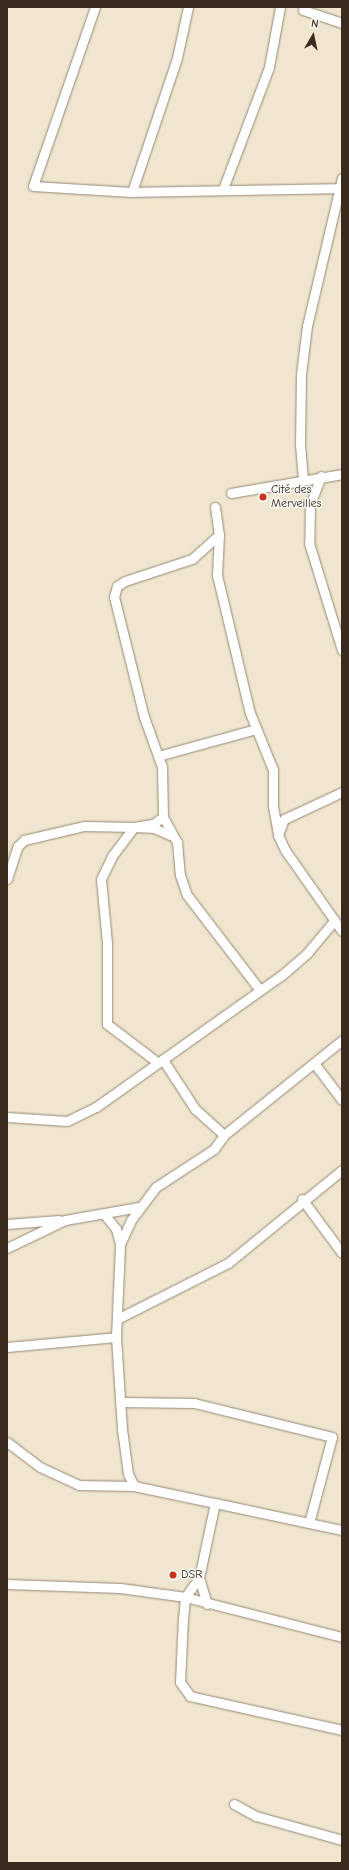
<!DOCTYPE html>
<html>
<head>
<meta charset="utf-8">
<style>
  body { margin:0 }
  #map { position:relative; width:349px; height:1870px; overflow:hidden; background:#f0e6cf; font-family:"Comic Neue",sans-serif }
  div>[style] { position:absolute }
  .roads { filter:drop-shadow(0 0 1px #968876) drop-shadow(0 0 1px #968876) }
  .minor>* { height:9px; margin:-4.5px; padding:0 4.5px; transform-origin:4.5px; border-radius:4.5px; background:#fff }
  .dots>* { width:11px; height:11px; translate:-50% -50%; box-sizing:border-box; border:2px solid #f6f6f2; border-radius:50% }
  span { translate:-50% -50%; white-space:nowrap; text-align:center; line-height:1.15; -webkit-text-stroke:3px #f6f6f2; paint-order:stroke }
  .poi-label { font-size:12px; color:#3b2a1e }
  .left { translate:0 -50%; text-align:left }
  .frame { position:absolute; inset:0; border:8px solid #3b2a1e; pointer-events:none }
  .north { position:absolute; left:293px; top:16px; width:40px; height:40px; -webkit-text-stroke:3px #f6f6f2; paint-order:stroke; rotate:9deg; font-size:11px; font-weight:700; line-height:16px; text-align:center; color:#3b2a1e }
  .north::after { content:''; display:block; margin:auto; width:14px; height:18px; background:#3b2a1e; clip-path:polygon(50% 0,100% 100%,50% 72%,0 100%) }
</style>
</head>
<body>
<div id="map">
  <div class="roads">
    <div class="minor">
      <i style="left:95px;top:7px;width:189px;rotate:109.1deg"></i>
      <i style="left:33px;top:186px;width:99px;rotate:3.5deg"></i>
      <i style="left:188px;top:7px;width:52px;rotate:102.2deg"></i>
      <i style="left:177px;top:58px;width:141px;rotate:108.6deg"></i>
      <i style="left:132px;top:192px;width:210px;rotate:-1.1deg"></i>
      <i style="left:303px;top:10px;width:41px;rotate:18.4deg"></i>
      <i style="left:223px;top:189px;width:130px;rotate:-69.3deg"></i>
      <i style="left:269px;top:67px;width:61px;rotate:-79.6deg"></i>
      <i style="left:321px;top:476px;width:30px;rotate:111deg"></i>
      <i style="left:310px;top:504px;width:39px;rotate:91deg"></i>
      <i style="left:309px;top:543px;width:112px;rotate:72.9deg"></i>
      <i style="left:303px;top:479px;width:35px;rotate:-95deg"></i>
      <i style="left:300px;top:444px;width:70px;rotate:-89.2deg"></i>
      <i style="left:301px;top:374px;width:48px;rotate:-82.9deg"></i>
      <i style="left:307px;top:326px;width:152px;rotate:-76.7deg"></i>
      <i style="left:231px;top:493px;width:113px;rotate:-9.7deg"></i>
      <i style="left:215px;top:507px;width:28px;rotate:82deg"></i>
      <i style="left:219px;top:535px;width:40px;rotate:92.9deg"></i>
      <i style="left:217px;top:575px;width:142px;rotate:76.6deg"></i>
      <i style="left:250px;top:713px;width:61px;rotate:68deg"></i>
      <i style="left:273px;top:770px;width:36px;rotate:90deg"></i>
      <i style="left:273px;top:806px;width:29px;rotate:80deg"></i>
      <i style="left:158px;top:756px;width:102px;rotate:-15.4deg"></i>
      <i style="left:342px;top:792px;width:64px;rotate:155deg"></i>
      <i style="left:284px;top:819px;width:17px;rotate:111deg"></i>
      <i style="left:278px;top:835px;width:17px;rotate:65deg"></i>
      <i style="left:285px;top:850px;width:99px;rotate:54.9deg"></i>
      <i style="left:163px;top:817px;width:29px;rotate:61deg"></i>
      <i style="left:177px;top:842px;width:33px;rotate:85deg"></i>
      <i style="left:180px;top:875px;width:21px;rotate:71deg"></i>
      <i style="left:187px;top:895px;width:120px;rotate:52.5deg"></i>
      <i style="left:7px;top:879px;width:35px;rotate:-72deg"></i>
      <i style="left:18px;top:846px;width:8px;rotate:-45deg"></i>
      <i style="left:24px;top:840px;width:62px;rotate:-13.1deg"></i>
      <i style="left:84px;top:826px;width:50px;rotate:1.1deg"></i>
      <i style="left:134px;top:827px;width:19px;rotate:-9deg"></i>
      <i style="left:153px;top:824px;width:12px;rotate:-35deg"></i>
      <i style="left:163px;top:817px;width:50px;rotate:-91.1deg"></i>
      <i style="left:162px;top:767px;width:53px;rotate:-109.8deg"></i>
      <i style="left:144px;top:717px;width:124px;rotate:-104deg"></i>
      <i style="left:114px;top:597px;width:11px;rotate:-75deg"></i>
      <i style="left:117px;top:586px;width:9px;rotate:-32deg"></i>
      <i style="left:125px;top:581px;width:71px;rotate:-18.2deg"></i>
      <i style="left:192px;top:559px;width:36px;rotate:-42deg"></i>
      <i style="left:157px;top:1062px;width:63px;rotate:-142.8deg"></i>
      <i style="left:107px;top:1024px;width:81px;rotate:-90deg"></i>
      <i style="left:107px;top:943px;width:64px;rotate:-95.4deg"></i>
      <i style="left:101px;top:879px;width:25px;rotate:-64deg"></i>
      <i style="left:112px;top:856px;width:36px;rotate:-53deg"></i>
      <i style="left:134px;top:827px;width:20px;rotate:3deg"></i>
      <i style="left:154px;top:828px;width:17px;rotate:24deg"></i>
      <i style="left:314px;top:1063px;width:46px;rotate:52.9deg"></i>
      <i style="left:7px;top:1117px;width:60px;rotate:3.8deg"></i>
      <i style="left:67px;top:1121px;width:32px;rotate:-26deg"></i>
      <i style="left:96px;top:1107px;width:228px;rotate:-35.4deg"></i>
      <i style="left:282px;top:975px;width:35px;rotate:-41deg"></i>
      <i style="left:308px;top:952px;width:40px;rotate:-50deg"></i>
      <i style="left:224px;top:1135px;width:151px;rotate:-38.8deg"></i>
      <i style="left:302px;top:1199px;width:67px;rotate:53.5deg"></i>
      <i style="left:104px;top:1214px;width:19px;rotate:51deg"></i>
      <i style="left:116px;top:1229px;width:16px;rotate:75deg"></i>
      <i style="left:7px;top:1224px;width:52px;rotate:-4.4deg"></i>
      <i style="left:7px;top:1248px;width:64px;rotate:-25.8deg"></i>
      <i style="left:65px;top:1220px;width:75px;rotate:-10deg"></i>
      <i style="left:119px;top:1318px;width:122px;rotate:-26.8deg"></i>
      <i style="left:228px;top:1263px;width:147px;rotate:-39.2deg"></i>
      <i style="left:116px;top:1337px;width:93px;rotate:-87.5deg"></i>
      <i style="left:120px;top:1244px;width:26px;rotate:-65deg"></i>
      <i style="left:131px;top:1220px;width:41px;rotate:-52.9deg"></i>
      <i style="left:156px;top:1187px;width:69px;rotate:-33.2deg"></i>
      <i style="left:214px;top:1149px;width:17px;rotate:-54deg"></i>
      <i style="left:224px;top:1135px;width:39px;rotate:-138deg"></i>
      <i style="left:195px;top:1109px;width:59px;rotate:-123.1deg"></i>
      <i style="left:7px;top:1347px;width:109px;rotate:-5.2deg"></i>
      <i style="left:116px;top:1337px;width:92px;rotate:86.3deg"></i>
      <i style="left:122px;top:1429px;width:45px;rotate:82.4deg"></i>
      <i style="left:128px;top:1474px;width:13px;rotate:63deg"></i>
      <i style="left:134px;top:1486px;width:83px;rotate:11.9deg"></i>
      <i style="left:120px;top:1402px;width:74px;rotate:0.8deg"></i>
      <i style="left:194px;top:1403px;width:142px;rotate:13.8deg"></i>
      <i style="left:332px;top:1437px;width:89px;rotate:105deg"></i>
      <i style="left:7px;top:1442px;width:41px;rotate:37.1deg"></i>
      <i style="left:40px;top:1467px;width:43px;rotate:24.8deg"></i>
      <i style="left:79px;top:1485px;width:55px;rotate:1deg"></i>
      <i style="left:199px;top:1578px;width:24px;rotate:126deg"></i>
      <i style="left:185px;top:1597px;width:21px;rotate:95deg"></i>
      <i style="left:183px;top:1618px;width:64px;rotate:92.7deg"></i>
      <i style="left:180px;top:1682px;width:17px;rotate:54deg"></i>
      <i style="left:190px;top:1696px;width:156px;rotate:12.6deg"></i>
      <i style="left:7px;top:1584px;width:113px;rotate:2deg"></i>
      <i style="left:120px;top:1588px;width:66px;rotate:7.9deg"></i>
      <i style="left:185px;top:1597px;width:162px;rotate:14.3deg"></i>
      <i style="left:207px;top:1604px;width:27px;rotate:-107deg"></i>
      <i style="left:199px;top:1578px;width:77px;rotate:-78deg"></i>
      <i style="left:215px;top:1503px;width:130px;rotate:12deg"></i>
      <i style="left:234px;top:1804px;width:25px;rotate:29deg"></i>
      <i style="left:256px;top:1816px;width:89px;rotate:15.6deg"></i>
    </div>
  </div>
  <div class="dots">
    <i style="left:263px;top:497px;background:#c8321e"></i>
    <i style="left:173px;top:1575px;background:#c8321e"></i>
  </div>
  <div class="poi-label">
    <span class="left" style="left:271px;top:497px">Cité des<br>Merveilles</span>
    <span class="left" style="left:181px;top:1575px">DSR</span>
  </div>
  <div class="frame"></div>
  <div class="north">N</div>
</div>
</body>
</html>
